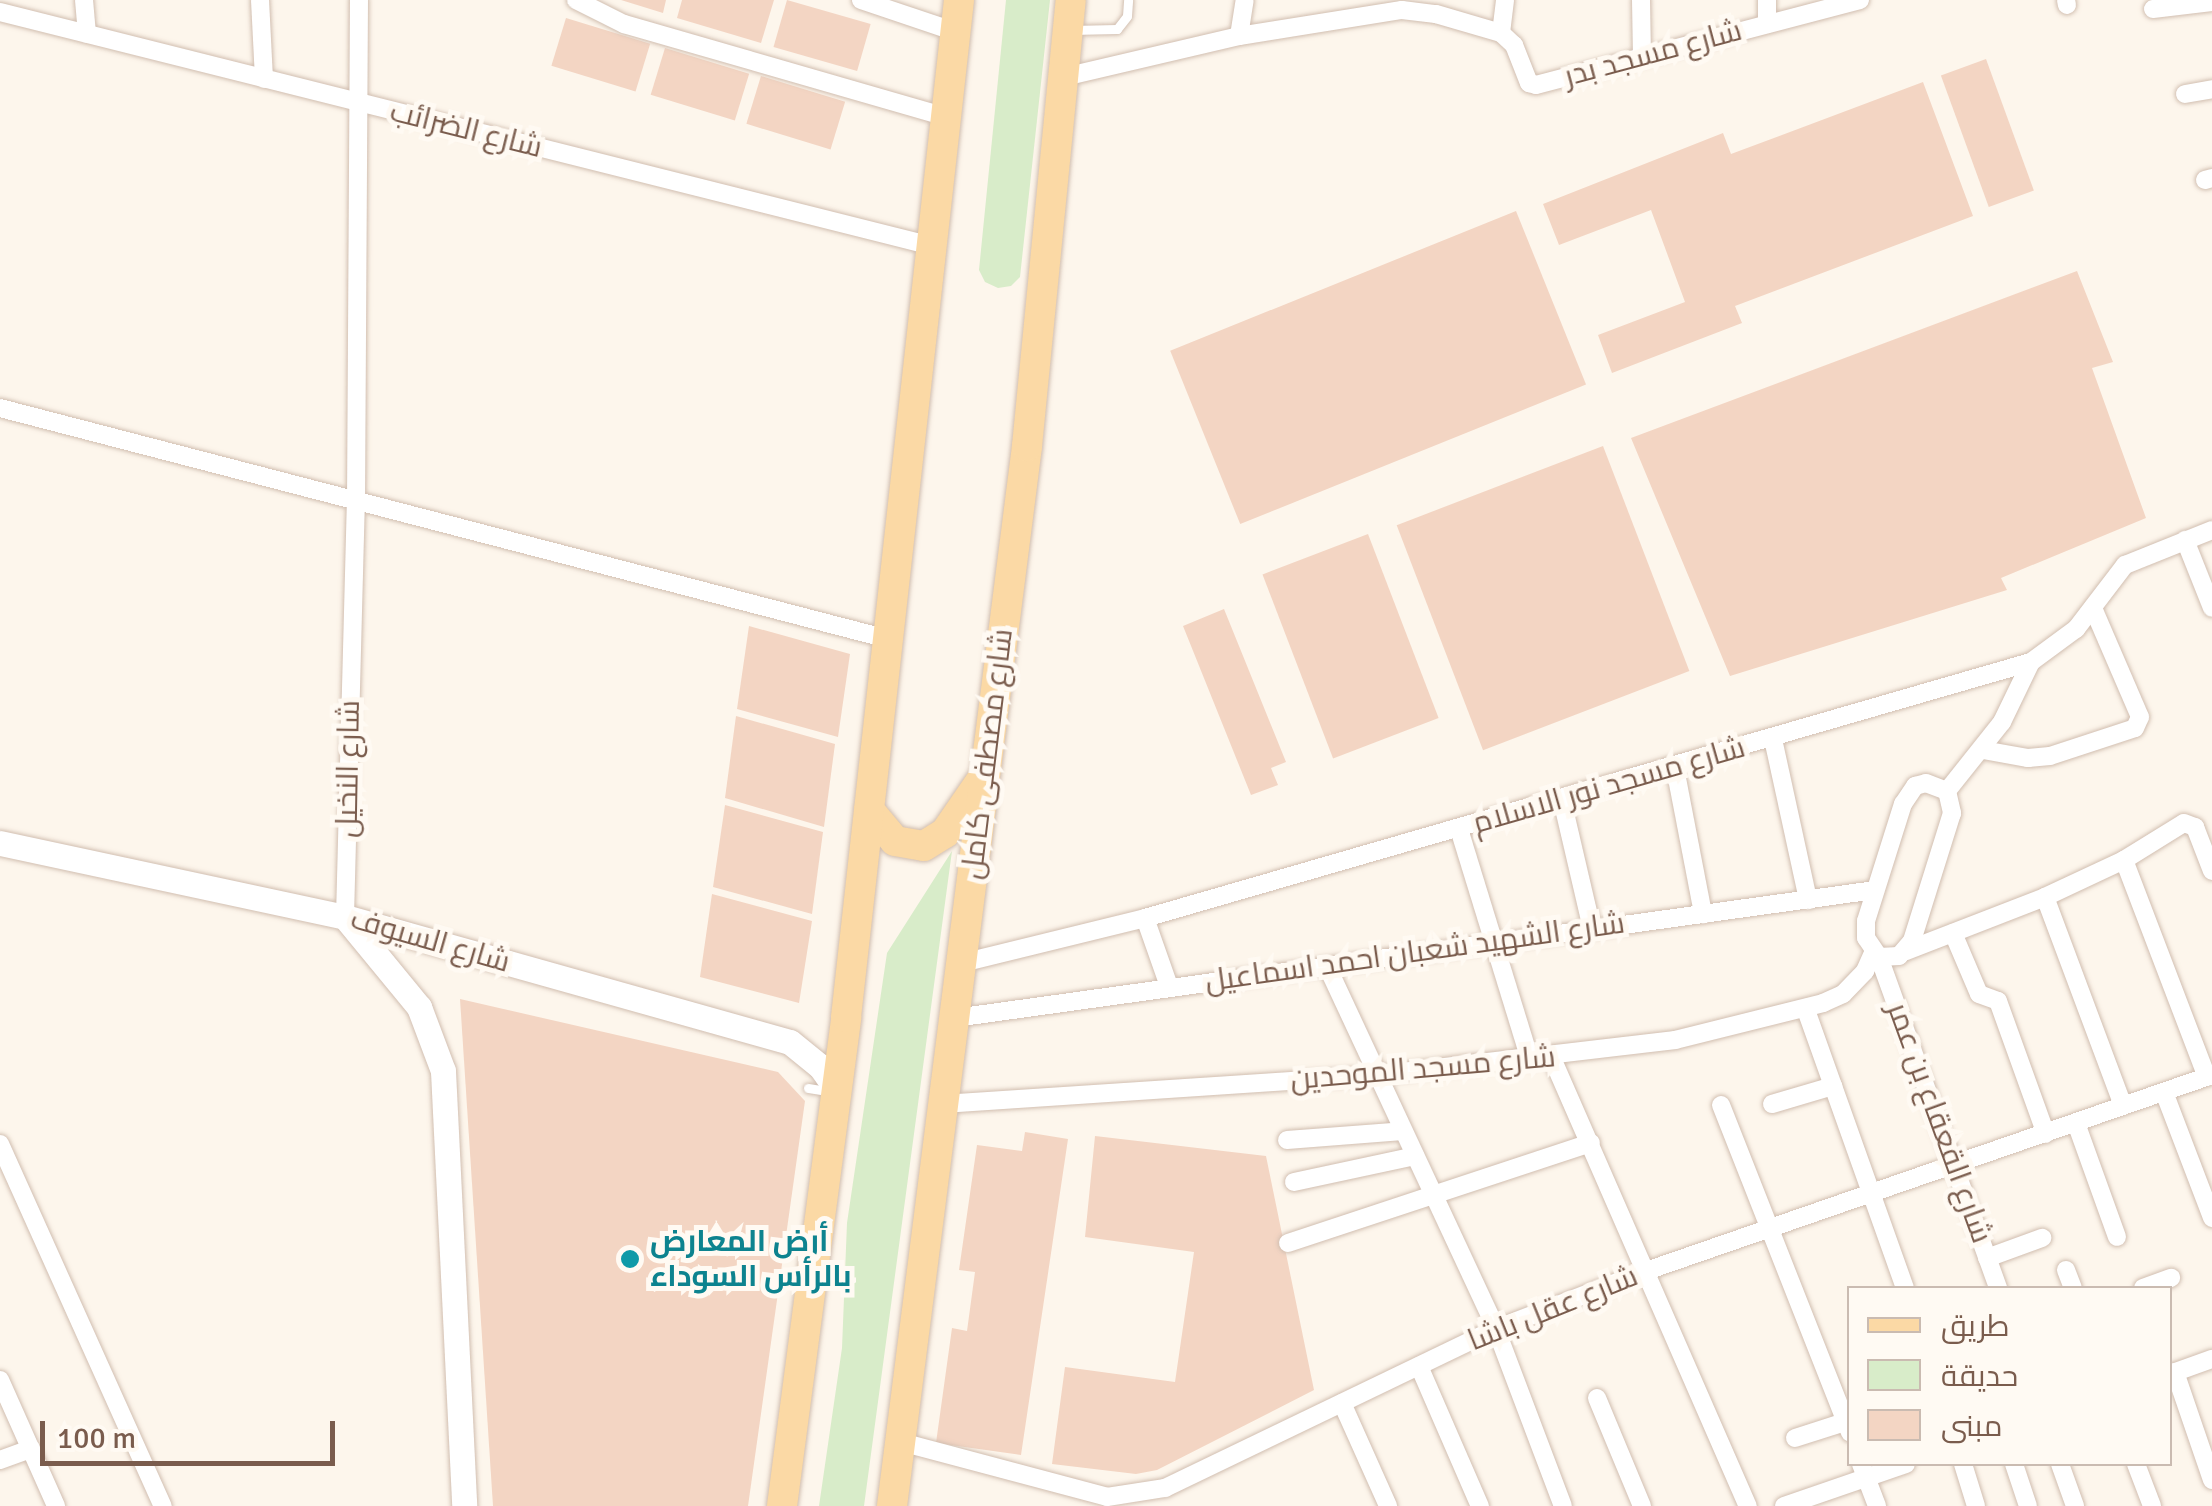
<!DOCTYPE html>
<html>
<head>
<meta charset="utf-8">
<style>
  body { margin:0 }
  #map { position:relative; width:2212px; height:1506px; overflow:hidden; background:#fdf6ec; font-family:Signika,Cairo,sans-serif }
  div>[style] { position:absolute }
  .green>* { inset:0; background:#d8ecc9 }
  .building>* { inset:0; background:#f3d5c3; transform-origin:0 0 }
  .roads { filter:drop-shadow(0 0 2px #d1beb0) drop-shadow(0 0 2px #d1beb0) }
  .lane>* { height:9px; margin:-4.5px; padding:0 4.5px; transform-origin:4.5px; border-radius:4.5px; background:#fff }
  .street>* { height:18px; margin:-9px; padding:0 9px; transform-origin:9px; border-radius:9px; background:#fff }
  .secondary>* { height:25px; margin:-12.5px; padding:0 12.5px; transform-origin:12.5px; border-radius:12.5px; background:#fff }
  .primary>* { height:30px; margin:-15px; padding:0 15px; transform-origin:15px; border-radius:15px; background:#fbd9a5 }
  .dots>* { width:28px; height:28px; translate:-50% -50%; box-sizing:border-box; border:5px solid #fffaf3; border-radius:50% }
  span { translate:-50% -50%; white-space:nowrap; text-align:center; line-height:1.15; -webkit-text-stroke:10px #fffaf3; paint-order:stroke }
  .street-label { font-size:30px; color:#7a5c4d }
  .culture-label { font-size:30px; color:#0d838f; font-weight:700 }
  .left { translate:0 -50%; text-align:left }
  .legend { position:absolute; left:1847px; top:1286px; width:325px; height:180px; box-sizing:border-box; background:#fffaf3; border:2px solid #cabbb1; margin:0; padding:12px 18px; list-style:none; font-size:30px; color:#7a5c4d }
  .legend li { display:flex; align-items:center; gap:20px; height:50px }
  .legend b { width:50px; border:2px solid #cabbb1 }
  .scale { position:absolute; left:40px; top:1421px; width:295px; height:45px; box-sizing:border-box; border:5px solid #7a5c4d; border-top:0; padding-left:12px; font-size:30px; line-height:35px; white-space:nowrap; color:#7a5c4d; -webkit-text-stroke:8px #fffaf3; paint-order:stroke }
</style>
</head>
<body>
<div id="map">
  <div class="green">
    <i style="clip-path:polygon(1006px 0,1050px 0,1020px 277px,1011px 286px,998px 288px,985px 282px,979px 270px)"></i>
    <i style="clip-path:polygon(952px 851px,864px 1506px,819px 1506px,842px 1348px,847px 1223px,887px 953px)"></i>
  </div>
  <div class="building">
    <i style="clip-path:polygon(621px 0,666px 0,663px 13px)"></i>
    <i style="clip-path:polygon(682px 0,774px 0,761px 43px,677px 18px)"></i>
    <i style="left:787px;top:0;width:87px;height:49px;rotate:16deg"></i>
    <i style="left:566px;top:18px;width:88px;height:50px;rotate:17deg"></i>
    <i style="left:665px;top:48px;width:88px;height:49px;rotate:17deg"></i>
    <i style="left:1986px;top:59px;width:140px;height:48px;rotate:70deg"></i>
    <i style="left:761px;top:76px;width:88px;height:50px;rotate:17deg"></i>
    <i style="clip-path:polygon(1923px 82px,1973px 216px,1735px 306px,1742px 323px,1612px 373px,1598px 335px,1685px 302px,1651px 210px,1559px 245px,1543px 204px,1723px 133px,1731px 154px)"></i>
    <i style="left:1516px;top:211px;width:187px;height:373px;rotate:68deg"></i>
    <i style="clip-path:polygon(2077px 271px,2113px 362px,2092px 368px,2146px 518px,2001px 578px,2007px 590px,1730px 676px,1631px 438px)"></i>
    <i style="left:1603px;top:446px;width:241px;height:221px;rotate:69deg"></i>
    <i style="left:1368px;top:534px;width:197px;height:113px;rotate:69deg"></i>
    <i style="clip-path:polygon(1224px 609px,1286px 762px,1271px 768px,1278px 785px,1251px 795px,1183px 626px)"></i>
    <i style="clip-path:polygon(749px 626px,850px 654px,838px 737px,737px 709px)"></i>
    <i style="clip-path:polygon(736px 716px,835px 744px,824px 827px,725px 798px)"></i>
    <i style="clip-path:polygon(725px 805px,823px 832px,812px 914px,713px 887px)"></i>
    <i style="clip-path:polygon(712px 894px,812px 921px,799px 1003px,700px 977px)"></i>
    <i style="clip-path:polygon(460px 999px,778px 1072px,805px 1101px,748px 1506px,493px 1506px)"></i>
    <i style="clip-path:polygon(1025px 1132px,1068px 1139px,1021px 1455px,936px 1443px,952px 1328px,967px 1331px,975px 1272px,959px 1270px,977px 1145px,1022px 1151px)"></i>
    <i style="clip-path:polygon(1095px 1136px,1266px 1156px,1314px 1390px,1157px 1470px,1136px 1474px,1052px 1464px,1065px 1367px,1175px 1382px,1194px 1252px,1085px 1237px)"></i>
  </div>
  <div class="roads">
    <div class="lane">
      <i style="left:1071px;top:30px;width:46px;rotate:-1.2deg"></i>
      <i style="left:1117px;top:29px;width:16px;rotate:-52deg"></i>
      <i style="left:1127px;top:16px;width:16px;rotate:-86deg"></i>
      <i style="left:808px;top:1088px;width:20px;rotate:9deg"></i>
    </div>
    <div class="street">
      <i style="left:84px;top:0;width:34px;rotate:85deg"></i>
      <i style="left:260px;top:0;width:79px;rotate:87.1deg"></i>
      <i style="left:576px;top:0;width:54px;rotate:26.6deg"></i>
      <i style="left:624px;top:24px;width:336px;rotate:16.1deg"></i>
      <i style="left:861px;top:0;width:100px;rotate:18.6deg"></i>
      <i style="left:1641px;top:0;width:57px;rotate:89deg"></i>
      <i style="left:1767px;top:0;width:24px;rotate:90deg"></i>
      <i style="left:2066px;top:0;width:5px;rotate:79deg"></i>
      <i style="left:2153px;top:9px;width:59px;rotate:-6.8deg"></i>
      <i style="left:0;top:12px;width:961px;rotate:14.09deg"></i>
      <i style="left:1501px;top:33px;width:33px;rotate:-83deg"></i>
      <i style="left:1239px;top:36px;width:36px;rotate:-81deg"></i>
      <i style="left:1064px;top:77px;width:180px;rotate:-13.2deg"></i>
      <i style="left:1239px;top:36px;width:165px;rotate:-9.1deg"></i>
      <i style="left:1402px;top:10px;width:34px;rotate:7deg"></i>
      <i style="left:1436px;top:14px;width:68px;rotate:16.3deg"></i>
      <i style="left:1501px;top:33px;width:18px;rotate:43deg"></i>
      <i style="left:1514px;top:45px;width:41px;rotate:68.5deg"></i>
      <i style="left:1529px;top:83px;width:7px;rotate:16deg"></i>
      <i style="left:1536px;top:85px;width:335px;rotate:-14.7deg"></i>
      <i style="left:2185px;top:94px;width:27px;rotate:-10deg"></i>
      <i style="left:2205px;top:180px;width:7px;rotate:-16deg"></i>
      <i style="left:0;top:408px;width:918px;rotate:14.58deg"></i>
      <i style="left:2185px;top:540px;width:73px;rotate:68.3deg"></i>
      <i style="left:1773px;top:739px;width:165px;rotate:77.7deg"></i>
      <i style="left:1983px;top:750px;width:46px;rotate:10.1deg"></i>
      <i style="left:2028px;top:758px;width:22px;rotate:-5deg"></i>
      <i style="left:2050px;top:756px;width:89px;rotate:-18.2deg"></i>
      <i style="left:2135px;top:728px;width:12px;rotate:-66deg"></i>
      <i style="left:2140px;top:717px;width:119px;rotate:-113.3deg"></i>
      <i style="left:1675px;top:768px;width:149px;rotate:79.1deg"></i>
      <i style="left:1926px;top:783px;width:22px;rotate:21deg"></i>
      <i style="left:1947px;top:791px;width:23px;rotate:77deg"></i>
      <i style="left:1952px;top:813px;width:134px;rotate:107.4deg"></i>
      <i style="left:1912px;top:941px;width:20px;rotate:131deg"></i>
      <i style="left:1899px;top:956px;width:20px;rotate:177deg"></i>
      <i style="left:1879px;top:957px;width:23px;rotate:-124deg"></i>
      <i style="left:1866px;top:938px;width:17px;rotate:-90deg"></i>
      <i style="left:1866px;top:921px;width:123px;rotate:-72.5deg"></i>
      <i style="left:1903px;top:804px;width:22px;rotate:-56deg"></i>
      <i style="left:1915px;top:786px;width:11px;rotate:-15deg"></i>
      <i style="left:1947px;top:791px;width:88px;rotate:-51.4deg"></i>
      <i style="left:2002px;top:722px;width:67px;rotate:-64.2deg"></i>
      <i style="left:1562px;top:800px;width:132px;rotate:76.9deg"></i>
      <i style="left:1459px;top:829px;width:242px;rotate:72.9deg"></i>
      <i style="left:2124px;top:860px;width:232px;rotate:69.1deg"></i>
      <i style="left:2045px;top:897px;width:223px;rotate:69.5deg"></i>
      <i style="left:345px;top:917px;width:414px;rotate:-88.5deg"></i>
      <i style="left:356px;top:503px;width:503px;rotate:-89.66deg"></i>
      <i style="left:1145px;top:918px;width:72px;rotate:70.6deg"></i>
      <i style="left:1953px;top:933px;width:66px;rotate:66.9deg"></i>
      <i style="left:1979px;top:994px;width:20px;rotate:20deg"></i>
      <i style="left:1998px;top:1001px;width:141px;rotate:70.2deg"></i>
      <i style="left:1906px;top:951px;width:149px;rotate:-21.2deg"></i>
      <i style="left:2045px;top:897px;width:87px;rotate:-25.1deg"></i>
      <i style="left:2124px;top:860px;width:70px;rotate:-31.7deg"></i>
      <i style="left:2184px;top:823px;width:12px;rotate:20deg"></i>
      <i style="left:2195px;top:827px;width:47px;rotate:68.9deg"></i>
      <i style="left:1879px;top:957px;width:352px;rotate:70.2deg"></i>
      <i style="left:962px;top:963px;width:188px;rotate:-13.8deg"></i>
      <i style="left:1145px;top:918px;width:922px;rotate:-16.12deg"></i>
      <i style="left:2031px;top:662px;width:56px;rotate:-36.3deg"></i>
      <i style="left:2076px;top:629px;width:81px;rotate:-52.6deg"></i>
      <i style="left:2125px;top:565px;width:94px;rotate:-21.9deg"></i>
      <i style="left:1327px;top:966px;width:400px;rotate:65deg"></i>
      <i style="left:1496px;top:1329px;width:189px;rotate:69.3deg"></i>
      <i style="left:1806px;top:1010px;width:295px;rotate:70.4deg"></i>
      <i style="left:955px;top:1018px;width:929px;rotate:-7.92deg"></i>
      <i style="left:1552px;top:1058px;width:489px;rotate:66.4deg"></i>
      <i style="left:2164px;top:1092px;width:135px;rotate:69.1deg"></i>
      <i style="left:944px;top:1104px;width:434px;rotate:-3.8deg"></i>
      <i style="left:1377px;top:1075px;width:300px;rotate:-6.7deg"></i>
      <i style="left:1675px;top:1040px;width:153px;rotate:-14deg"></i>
      <i style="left:1823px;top:1003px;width:22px;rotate:-24deg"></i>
      <i style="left:1843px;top:994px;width:32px;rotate:-46deg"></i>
      <i style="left:1865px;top:971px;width:20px;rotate:-66deg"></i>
      <i style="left:1772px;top:1104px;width:64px;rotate:-16.4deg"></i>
      <i style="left:1721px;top:1105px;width:352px;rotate:68.5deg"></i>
      <i style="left:2076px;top:1123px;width:121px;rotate:70.2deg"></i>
      <i style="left:1287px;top:1140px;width:116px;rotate:-4.4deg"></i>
      <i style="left:0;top:1144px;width:397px;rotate:65.8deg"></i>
      <i style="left:1294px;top:1182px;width:124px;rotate:-12.1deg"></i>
      <i style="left:1288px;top:1243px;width:319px;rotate:-18.3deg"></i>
      <i style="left:1987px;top:1258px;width:59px;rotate:-20deg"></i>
      <i style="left:2066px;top:1270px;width:19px;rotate:69deg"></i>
      <i style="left:2143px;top:1288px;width:30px;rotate:-20deg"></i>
      <i style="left:1419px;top:1366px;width:153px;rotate:66.5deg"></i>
      <i style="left:2175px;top:1372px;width:114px;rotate:71.1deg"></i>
      <i style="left:2170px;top:1374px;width:45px;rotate:-19.7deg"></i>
      <i style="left:0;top:1380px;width:138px;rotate:66deg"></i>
      <i style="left:1597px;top:1398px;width:117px;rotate:67.4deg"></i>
      <i style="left:1342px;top:1403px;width:113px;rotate:65.9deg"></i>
      <i style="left:1795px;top:1438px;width:52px;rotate:-17.7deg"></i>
      <i style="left:901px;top:1442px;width:213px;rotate:14.9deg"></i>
      <i style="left:1107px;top:1497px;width:59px;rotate:-8.8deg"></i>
      <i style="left:1165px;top:1488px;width:367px;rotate:-25.7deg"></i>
      <i style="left:1496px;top:1329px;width:164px;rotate:-21.1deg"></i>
      <i style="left:1649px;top:1270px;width:596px;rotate:-19.1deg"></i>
      <i style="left:0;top:1460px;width:33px;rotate:-20deg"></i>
      <i style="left:1861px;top:1464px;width:45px;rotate:69.1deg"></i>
      <i style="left:1963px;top:1464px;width:44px;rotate:72.8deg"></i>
      <i style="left:2014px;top:1464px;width:44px;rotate:71.6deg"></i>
      <i style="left:2060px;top:1464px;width:45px;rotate:70.3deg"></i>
      <i style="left:2136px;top:1464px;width:45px;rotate:69.1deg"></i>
      <i style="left:1784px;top:1506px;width:129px;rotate:-19deg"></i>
    </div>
    <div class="secondary">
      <i style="left:0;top:843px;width:353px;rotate:12.1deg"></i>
      <i style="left:345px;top:917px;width:462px;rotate:15.7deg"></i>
      <i style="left:790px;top:1042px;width:38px;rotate:39deg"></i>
      <i style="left:820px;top:1066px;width:28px;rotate:55deg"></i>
      <i style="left:345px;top:917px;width:117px;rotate:50.6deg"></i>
      <i style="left:419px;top:1007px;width:68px;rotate:69.4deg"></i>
      <i style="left:443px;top:1071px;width:436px;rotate:87.2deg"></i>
    </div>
    <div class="primary">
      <i style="left:869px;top:810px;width:40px;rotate:50deg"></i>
      <i style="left:895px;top:841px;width:29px;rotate:10deg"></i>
      <i style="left:924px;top:846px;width:25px;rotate:-32deg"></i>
      <i style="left:945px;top:833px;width:67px;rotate:-55.4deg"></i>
      <i style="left:782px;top:1506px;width:493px;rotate:-82.5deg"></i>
      <i style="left:846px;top:1017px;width:1023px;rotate:-83.66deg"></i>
      <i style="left:892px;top:1506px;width:1069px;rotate:-82.74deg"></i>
      <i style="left:1027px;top:446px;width:448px;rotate:-84.4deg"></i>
    </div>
  </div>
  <div class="dots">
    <i style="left:630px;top:1259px;background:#0f9aa8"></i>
  </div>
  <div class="street-label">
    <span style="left:1653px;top:54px;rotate:-15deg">شارع مسجد بدر</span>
    <span style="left:466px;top:130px;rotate:14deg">شارع الضرائب</span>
    <span style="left:988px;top:754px;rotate:-83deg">شارع مصطفى كامل</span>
    <span style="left:349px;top:769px;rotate:-89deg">شارع النخيل</span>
    <span style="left:1609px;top:786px;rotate:-16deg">شارع مسجد نور الاسلام</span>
    <span style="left:430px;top:941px;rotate:16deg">شارع السيوف</span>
    <span style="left:1415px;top:953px;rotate:-8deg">شارع الشهيد شعبان احمد اسماعيل</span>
    <span style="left:1423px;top:1069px;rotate:-5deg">شارع مسجد الموحدين</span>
    <span style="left:1939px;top:1123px;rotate:70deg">شارع القعقاع بن عمر</span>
    <span style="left:1553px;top:1309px;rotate:-22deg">شارع عقل باشا</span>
  </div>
  <div class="culture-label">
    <span class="left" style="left:650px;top:1259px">أرض المعارض<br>بالرأس السوداء</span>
  </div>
  <ul class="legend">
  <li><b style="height:12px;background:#fbd9a5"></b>طريق</li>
  <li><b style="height:28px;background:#d8ecc9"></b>حديقة</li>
  <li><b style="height:28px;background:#f3d5c3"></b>مبنى</li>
  </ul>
  <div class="scale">100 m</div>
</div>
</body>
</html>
